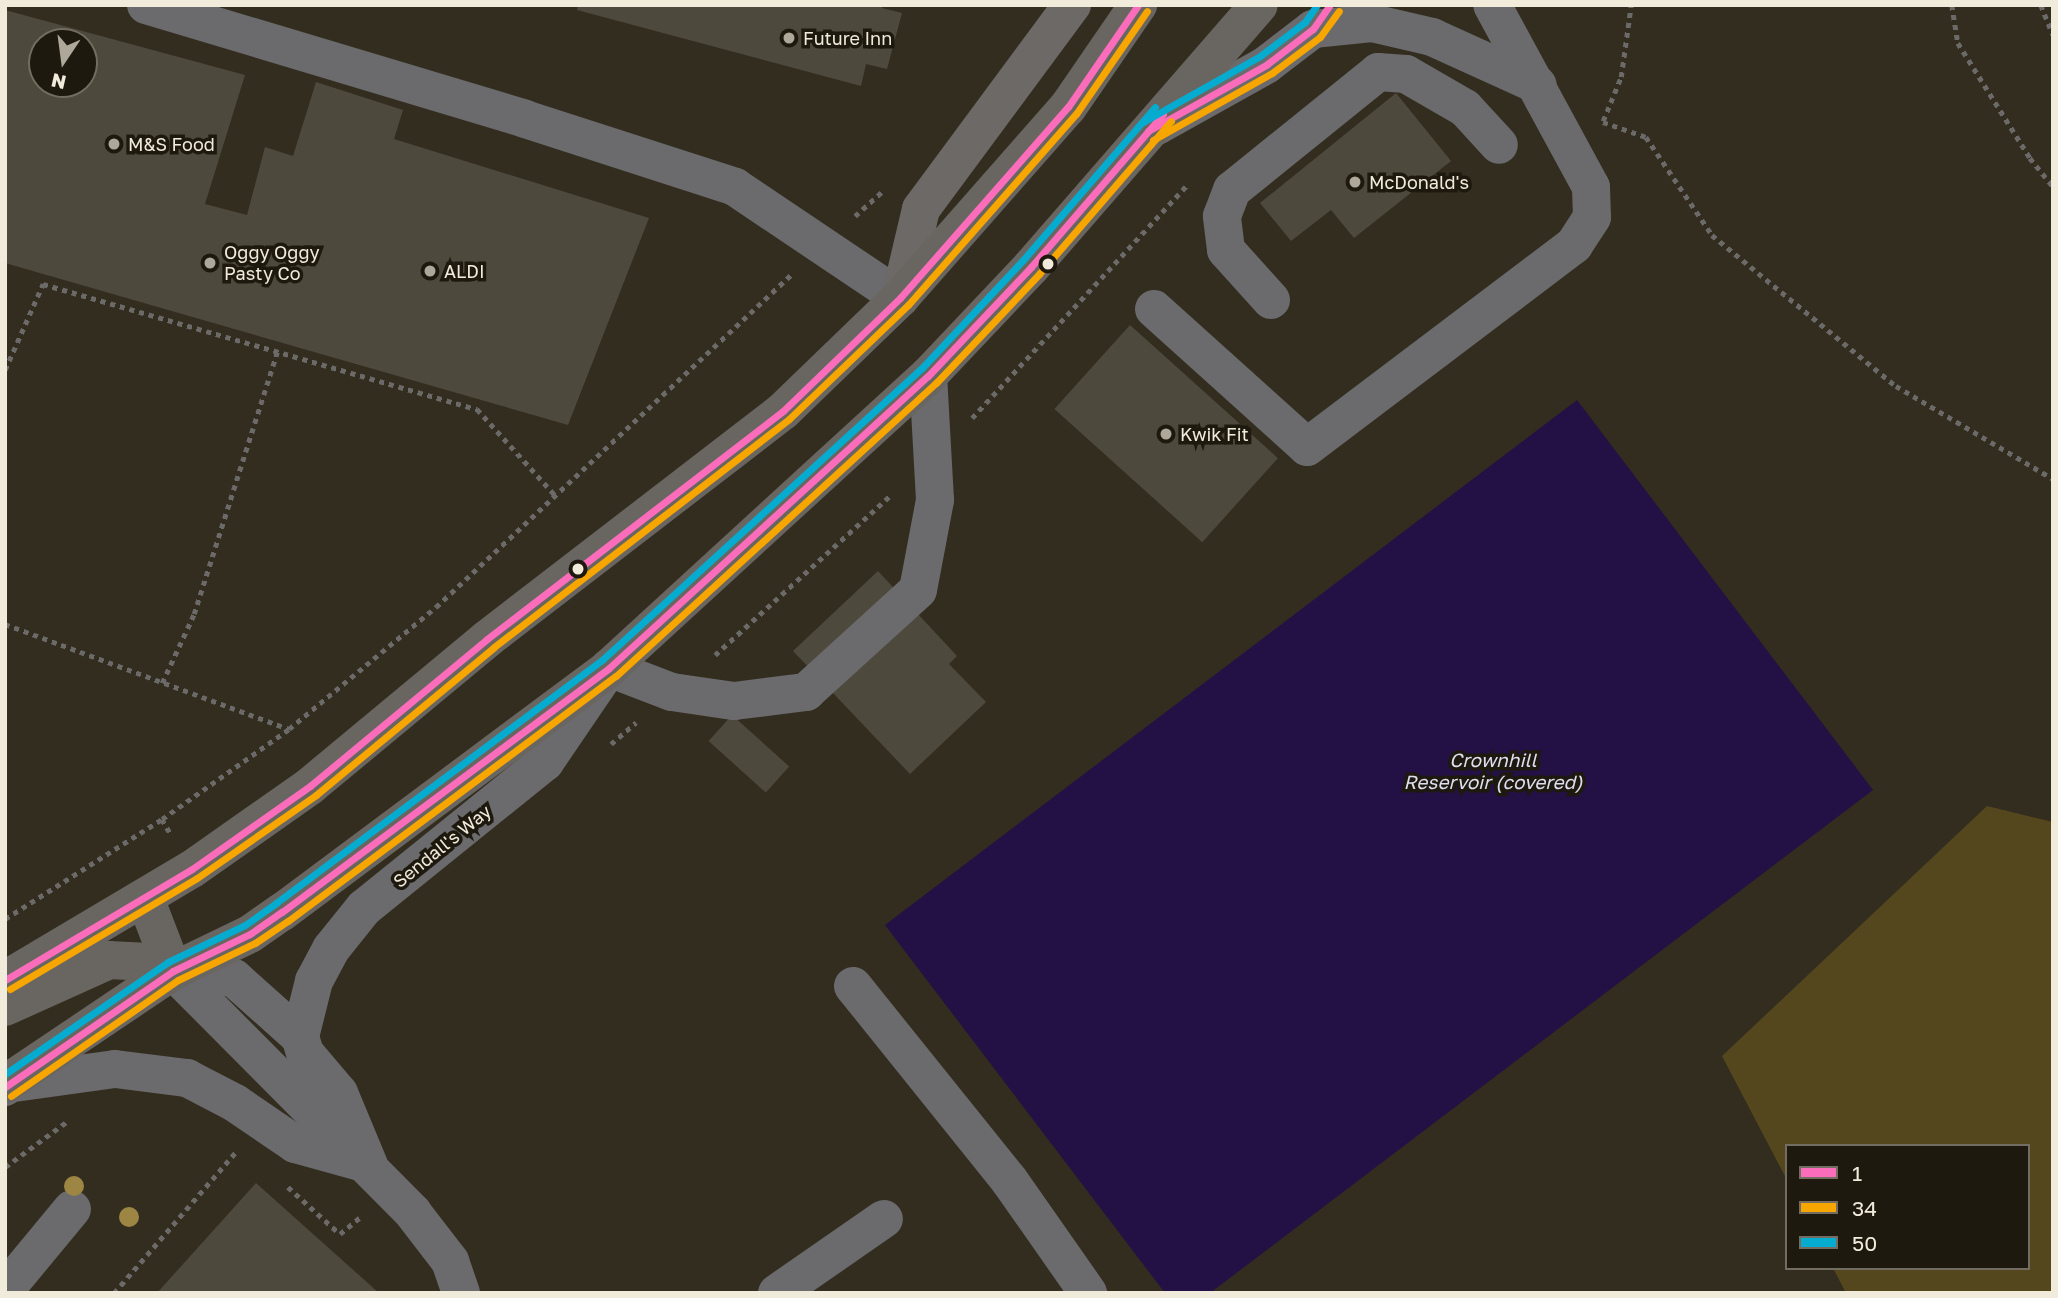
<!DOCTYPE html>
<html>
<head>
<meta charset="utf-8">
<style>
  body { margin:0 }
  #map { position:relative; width:2058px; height:1298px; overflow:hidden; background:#322d1f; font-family:"Golos Text",sans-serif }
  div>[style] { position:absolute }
  .green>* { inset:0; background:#55471d }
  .water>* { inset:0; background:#231145 }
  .building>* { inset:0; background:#4e493d; transform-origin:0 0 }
  .path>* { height:4.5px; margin-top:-2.25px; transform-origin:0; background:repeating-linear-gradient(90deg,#6c6a68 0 5px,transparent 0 10px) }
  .minor>* { height:38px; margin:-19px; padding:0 19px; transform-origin:19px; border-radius:19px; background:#6b6a6c }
  .major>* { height:38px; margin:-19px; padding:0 19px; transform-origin:19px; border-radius:19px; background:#6c6967 }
  .highway>* { height:38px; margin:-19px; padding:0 19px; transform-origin:19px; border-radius:19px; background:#696662 }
  .bus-1>* { height:7px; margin:-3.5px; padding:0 3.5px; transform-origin:3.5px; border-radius:3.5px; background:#fb6dba }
  .bus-2>* { height:7px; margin:-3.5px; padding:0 3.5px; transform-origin:3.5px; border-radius:3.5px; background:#f7a600 }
  .bus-3>* { height:7px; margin:-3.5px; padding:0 3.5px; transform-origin:3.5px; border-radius:3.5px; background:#06acd0 }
  .trees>* { width:20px; height:20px; margin:-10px; border-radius:50%; background:#9d8644 }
  .dots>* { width:19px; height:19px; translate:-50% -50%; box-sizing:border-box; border:4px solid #1e190e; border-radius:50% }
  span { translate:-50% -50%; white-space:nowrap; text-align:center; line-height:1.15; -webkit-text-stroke:7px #1e190e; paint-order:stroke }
  .poi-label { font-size:18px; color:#f1ebdc }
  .left { translate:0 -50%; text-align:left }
  .street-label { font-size:18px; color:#f1ebdc }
  .water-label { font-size:19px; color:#dfddf0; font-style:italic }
  .frame { position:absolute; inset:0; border:7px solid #f1ebdc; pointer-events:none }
  .legend { position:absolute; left:1785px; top:1144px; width:245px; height:126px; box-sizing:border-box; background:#1e190e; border:2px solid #726d60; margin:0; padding:9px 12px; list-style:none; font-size:21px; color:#f1ebdc }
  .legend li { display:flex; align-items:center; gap:14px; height:35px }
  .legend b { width:35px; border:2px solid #726d60 }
  .north { position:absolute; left:28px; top:28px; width:70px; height:70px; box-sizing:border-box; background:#1e190e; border:2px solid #726d60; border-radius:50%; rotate:193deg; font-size:19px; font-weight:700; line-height:28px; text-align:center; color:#f1ebdc }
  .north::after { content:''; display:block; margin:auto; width:24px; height:32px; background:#aea89a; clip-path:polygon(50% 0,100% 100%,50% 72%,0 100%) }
</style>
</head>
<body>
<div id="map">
  <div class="green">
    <i style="clip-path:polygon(1987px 806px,2053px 822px,2053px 1293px,1846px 1293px,1833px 1268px,2028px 1268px,2028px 1146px,1787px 1146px,1787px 1180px,1722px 1056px)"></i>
  </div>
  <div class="water">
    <i style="clip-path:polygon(1577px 400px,1873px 790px,1210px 1293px,1165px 1293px,885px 925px)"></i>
  </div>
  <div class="building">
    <i style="clip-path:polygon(578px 5px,883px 5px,882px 8px,902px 13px,887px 69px,866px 64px,861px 86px,577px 10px)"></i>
    <i style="clip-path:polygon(evenodd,5px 10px,245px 75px,205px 204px,247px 215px,265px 147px,293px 156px,316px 82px,403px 110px,394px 139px,649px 218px,568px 425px,5px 263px,5px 10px,42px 42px,84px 42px,84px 84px,42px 84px,42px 42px)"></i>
    <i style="clip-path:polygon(1396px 93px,1451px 161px,1354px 238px,1331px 210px,1291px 241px,1260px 203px)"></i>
    <i style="left:1130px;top:325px;width:199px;height:113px;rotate:42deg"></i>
    <i style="clip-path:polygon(878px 571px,957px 656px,949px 664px,986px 702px,910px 774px,793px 651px)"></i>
    <i style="left:732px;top:715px;width:77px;height:35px;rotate:42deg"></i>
    <i style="clip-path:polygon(256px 1183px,379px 1293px,157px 1293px)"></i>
  </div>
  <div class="path">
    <i style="left:1952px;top:5px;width:38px;rotate:81deg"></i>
    <i style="left:1958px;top:43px;width:136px;rotate:57.9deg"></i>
    <i style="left:2030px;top:158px;width:36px;rotate:51deg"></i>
    <i style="left:2041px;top:5px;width:32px;rotate:68deg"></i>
    <i style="left:1603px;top:121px;width:48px;rotate:-67.8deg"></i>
    <i style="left:1621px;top:77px;width:73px;rotate:-82.1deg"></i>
    <i style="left:1603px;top:122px;width:46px;rotate:19.2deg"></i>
    <i style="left:1646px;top:137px;width:118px;rotate:56deg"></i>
    <i style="left:1712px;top:235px;width:238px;rotate:39.4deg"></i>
    <i style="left:1896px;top:386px;width:182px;rotate:30.6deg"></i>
    <i style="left:855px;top:216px;width:36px;rotate:-42deg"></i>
    <i style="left:5px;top:370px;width:94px;rotate:-66.2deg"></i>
    <i style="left:43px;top:284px;width:452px;rotate:16.1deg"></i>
    <i style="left:477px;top:409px;width:116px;rotate:47.8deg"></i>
    <i style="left:972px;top:418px;width:317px;rotate:-47.3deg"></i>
    <i style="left:5px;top:624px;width:303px;rotate:20.3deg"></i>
    <i style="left:715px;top:655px;width:239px;rotate:-42.3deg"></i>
    <i style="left:162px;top:683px;width:76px;rotate:-65.1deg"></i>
    <i style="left:194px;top:614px;width:275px;rotate:-72.4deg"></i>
    <i style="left:611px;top:744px;width:33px;rotate:-41deg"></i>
    <i style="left:162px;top:819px;width:16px;rotate:60deg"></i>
    <i style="left:5px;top:919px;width:186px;rotate:-32.5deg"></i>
    <i style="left:162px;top:819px;width:156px;rotate:-35.3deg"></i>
    <i style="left:289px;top:729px;width:191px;rotate:-39.7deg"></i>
    <i style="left:436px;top:607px;width:487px;rotate:-43.1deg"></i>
    <i style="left:5px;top:1167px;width:79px;rotate:-36.3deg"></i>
    <i style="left:288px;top:1187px;width:70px;rotate:42.1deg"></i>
    <i style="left:340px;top:1234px;width:26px;rotate:-40deg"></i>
    <i style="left:114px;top:1293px;width:185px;rotate:-49.2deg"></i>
  </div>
  <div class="minor">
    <i style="left:146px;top:5px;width:396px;rotate:16.7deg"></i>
    <i style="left:525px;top:119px;width:221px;rotate:17.9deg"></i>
    <i style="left:735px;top:187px;width:199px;rotate:33.9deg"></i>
    <i style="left:1157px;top:126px;width:125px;rotate:-29.2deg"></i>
    <i style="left:1266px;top:65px;width:59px;rotate:-37.5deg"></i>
    <i style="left:1313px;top:29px;width:59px;rotate:-5.8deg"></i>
    <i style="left:1372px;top:23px;width:62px;rotate:13.1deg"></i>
    <i style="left:1432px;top:37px;width:116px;rotate:24.4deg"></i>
    <i style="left:1271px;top:300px;width:67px;rotate:-132deg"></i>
    <i style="left:1226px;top:250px;width:34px;rotate:-97deg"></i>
    <i style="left:1222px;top:216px;width:28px;rotate:-69deg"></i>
    <i style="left:1232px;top:190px;width:188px;rotate:-38.9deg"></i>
    <i style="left:1378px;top:72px;width:28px;rotate:4deg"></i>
    <i style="left:1406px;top:74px;width:68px;rotate:30deg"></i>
    <i style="left:1465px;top:108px;width:50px;rotate:47.4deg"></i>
    <i style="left:1154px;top:309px;width:206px;rotate:42deg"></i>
    <i style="left:1307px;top:447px;width:335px;rotate:-37.1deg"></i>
    <i style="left:1574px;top:245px;width:33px;rotate:-57deg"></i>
    <i style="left:1592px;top:217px;width:30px;rotate:-92deg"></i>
    <i style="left:1591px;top:187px;width:207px;rotate:-118.5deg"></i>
    <i style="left:173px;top:971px;width:341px;rotate:45.2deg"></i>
    <i style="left:413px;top:1213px;width:61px;rotate:52.4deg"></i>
    <i style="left:450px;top:1261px;width:34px;rotate:71deg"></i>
    <i style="left:173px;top:971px;width:61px;rotate:6.5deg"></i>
    <i style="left:234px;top:978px;width:89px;rotate:41.8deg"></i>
    <i style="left:853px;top:986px;width:249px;rotate:51.2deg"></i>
    <i style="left:1009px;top:1180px;width:138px;rotate:55deg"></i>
    <i style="left:5px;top:1087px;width:4px;rotate:-56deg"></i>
    <i style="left:7px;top:1084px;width:109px;rotate:-7.9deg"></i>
    <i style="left:115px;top:1069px;width:73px;rotate:7.1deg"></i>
    <i style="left:187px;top:1078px;width:54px;rotate:27.5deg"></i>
    <i style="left:235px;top:1103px;width:73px;rotate:34.3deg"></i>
    <i style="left:295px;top:1144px;width:75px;rotate:15.5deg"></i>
    <i style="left:369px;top:1165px;width:78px;rotate:-112.6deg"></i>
    <i style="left:339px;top:1093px;width:52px;rotate:-130.4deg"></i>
    <i style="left:305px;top:1053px;width:17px;rotate:-107deg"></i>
    <i style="left:300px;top:1037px;width:58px;rotate:-76deg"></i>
    <i style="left:314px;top:981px;width:36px;rotate:-62deg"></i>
    <i style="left:331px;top:949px;width:53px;rotate:-51.2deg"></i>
    <i style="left:364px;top:908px;width:233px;rotate:-38.9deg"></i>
    <i style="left:545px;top:762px;width:114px;rotate:-55.8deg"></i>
    <i style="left:609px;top:668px;width:67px;rotate:20.9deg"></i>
    <i style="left:672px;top:692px;width:63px;rotate:8.3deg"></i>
    <i style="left:734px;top:701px;width:73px;rotate:-7.1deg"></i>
    <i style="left:806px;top:692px;width:151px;rotate:-42.3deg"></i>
    <i style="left:918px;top:590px;width:92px;rotate:-79.3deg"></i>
    <i style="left:935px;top:500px;width:124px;rotate:-93.2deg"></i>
    <i style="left:5px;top:1290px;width:105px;rotate:-50.4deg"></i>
    <i style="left:777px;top:1293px;width:130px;rotate:-34.7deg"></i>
  </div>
  <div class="major">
    <i style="left:900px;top:298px;width:91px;rotate:-76.7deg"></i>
    <i style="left:921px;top:209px;width:254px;rotate:-53.5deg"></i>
  </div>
  <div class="highway">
    <i style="left:145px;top:898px;width:78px;rotate:69deg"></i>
    <i style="left:5px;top:980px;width:217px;rotate:-30.7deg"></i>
    <i style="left:192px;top:869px;width:144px;rotate:-35.1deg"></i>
    <i style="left:310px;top:786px;width:230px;rotate:-39.7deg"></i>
    <i style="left:487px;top:639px;width:374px;rotate:-37.6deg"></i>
    <i style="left:783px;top:411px;width:163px;rotate:-44deg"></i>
    <i style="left:900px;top:298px;width:254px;rotate:-48.7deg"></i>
    <i style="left:1068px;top:107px;width:124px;rotate:-55.5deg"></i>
    <i style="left:5px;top:1007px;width:114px;rotate:-24.3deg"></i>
    <i style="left:109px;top:960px;width:40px;rotate:2.9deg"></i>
    <i style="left:149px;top:962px;width:26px;rotate:21deg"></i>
    <i style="left:5px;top:1084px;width:202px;rotate:-33.9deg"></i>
    <i style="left:173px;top:971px;width:85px;rotate:-25.7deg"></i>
    <i style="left:250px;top:934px;width:39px;rotate:-35deg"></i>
    <i style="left:282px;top:912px;width:408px;rotate:-36.7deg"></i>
    <i style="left:609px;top:668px;width:432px;rotate:-42.5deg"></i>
    <i style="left:928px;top:376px;width:150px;rotate:-46.6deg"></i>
    <i style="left:1031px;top:267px;width:347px;rotate:-49deg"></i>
  </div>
  <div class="bus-1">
    <i style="left:1148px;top:131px;width:135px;rotate:-29.2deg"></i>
    <i style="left:1266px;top:65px;width:59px;rotate:-37.5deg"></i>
    <i style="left:1313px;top:29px;width:29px;rotate:-55deg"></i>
    <i style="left:5px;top:980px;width:217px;rotate:-30.7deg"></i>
    <i style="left:192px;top:869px;width:144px;rotate:-35.1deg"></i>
    <i style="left:310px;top:786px;width:230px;rotate:-39.7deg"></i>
    <i style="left:487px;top:639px;width:374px;rotate:-37.6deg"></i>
    <i style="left:783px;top:411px;width:163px;rotate:-44deg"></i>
    <i style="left:900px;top:298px;width:254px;rotate:-48.7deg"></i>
    <i style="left:1068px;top:107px;width:124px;rotate:-55.5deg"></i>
    <i style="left:5px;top:1087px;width:204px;rotate:-34.6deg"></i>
    <i style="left:173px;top:971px;width:85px;rotate:-25.7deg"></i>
    <i style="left:250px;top:934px;width:39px;rotate:-35deg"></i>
    <i style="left:282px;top:912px;width:408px;rotate:-36.7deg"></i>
    <i style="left:609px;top:668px;width:432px;rotate:-42.5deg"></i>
    <i style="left:928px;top:376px;width:150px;rotate:-46.6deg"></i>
    <i style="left:1031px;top:267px;width:202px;rotate:-49.2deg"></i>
  </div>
  <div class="bus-2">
    <i style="left:1153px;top:140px;width:137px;rotate:-29.4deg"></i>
    <i style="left:1272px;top:73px;width:60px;rotate:-36.9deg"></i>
    <i style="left:1320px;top:37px;width:32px;rotate:-54deg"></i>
    <i style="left:10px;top:989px;width:217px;rotate:-30.7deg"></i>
    <i style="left:197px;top:878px;width:145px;rotate:-34.9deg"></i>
    <i style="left:316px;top:795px;width:231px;rotate:-39.7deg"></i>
    <i style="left:494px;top:647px;width:373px;rotate:-37.7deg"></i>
    <i style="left:789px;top:419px;width:165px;rotate:-43.8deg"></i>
    <i style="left:908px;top:305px;width:254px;rotate:-48.7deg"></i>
    <i style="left:1076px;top:114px;width:125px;rotate:-55.4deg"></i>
    <i style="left:11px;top:1096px;width:203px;rotate:-34.8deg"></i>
    <i style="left:178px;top:980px;width:85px;rotate:-25.7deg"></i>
    <i style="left:255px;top:943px;width:40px;rotate:-34deg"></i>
    <i style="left:288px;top:921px;width:409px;rotate:-36.8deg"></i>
    <i style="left:616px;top:676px;width:434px;rotate:-42.5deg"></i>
    <i style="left:936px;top:383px;width:150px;rotate:-46.6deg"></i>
    <i style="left:1039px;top:274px;width:202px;rotate:-49.2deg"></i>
  </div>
  <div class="bus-3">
    <i style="left:1143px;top:122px;width:134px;rotate:-29.4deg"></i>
    <i style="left:1260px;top:56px;width:56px;rotate:-37.1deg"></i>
    <i style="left:1305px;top:22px;width:21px;rotate:-55deg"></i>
    <i style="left:5px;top:1074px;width:198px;rotate:-34.5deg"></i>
    <i style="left:168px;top:962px;width:85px;rotate:-25.7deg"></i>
    <i style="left:245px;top:925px;width:38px;rotate:-35deg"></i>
    <i style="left:276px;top:903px;width:407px;rotate:-36.7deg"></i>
    <i style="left:602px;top:660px;width:432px;rotate:-42.4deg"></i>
    <i style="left:921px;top:369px;width:149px;rotate:-46.9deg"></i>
    <i style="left:1023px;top:260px;width:202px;rotate:-49.2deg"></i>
  </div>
  <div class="trees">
    <i style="left:74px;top:1186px"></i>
    <i style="left:129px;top:1217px"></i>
  </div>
  <div class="dots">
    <i style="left:789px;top:38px;background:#aea89a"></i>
    <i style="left:114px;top:144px;background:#aea89a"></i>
    <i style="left:1355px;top:182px;background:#aea89a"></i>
    <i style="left:210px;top:263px;background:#aea89a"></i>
    <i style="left:1048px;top:264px;background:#f1ebdc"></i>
    <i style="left:430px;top:271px;background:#aea89a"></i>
    <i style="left:1166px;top:434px;background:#aea89a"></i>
    <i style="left:578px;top:569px;background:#f1ebdc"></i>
  </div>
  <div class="poi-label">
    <span class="left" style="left:803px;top:38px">Future Inn</span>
    <span class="left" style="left:128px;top:144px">M&amp;S Food</span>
    <span class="left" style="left:1369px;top:182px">McDonald's</span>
    <span class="left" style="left:224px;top:263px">Oggy Oggy<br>Pasty Co</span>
    <span class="left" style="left:444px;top:271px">ALDI</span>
    <span class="left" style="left:1180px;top:434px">Kwik Fit</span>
  </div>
  <div class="street-label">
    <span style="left:442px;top:846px;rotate:-39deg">Sendall's Way</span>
  </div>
  <div class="water-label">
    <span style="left:1493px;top:771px">Crownhill<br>Reservoir (covered)</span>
  </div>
  <div class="frame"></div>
  <ul class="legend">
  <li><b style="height:9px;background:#fb6dba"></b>1</li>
  <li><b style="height:9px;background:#f7a600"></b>34</li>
  <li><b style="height:9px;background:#06acd0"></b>50</li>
  </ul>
  <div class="north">N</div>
</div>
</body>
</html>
